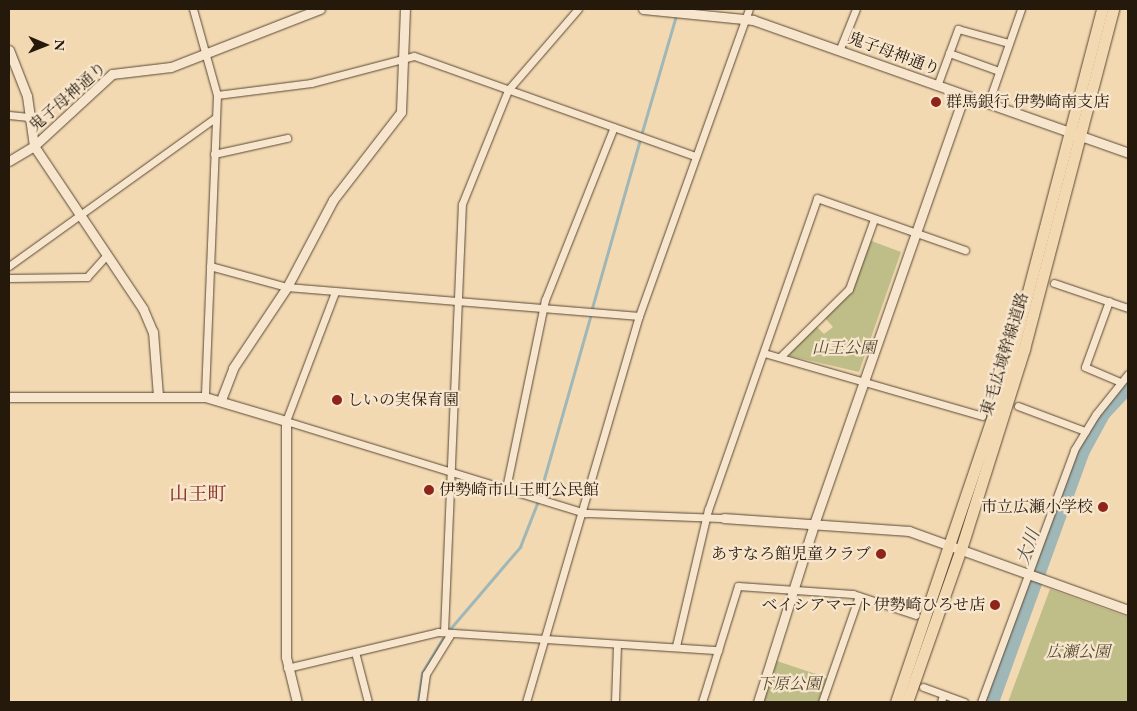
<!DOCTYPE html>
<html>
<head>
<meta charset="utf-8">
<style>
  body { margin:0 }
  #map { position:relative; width:1137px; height:711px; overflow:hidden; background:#f3d9b2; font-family:"EB Garamond","Noto Serif JP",serif }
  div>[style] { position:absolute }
  .green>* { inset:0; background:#c0be88 }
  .stream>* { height:2.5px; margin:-1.25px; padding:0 1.25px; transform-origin:1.25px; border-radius:1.25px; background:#a0b7b7 }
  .river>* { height:14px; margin:-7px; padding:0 7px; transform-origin:7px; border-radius:7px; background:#a0b7b7 }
  .roads { filter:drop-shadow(0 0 1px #584935) drop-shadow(0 0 1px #584935) }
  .minor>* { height:7px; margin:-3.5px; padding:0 3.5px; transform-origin:3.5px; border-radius:3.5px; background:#f7e6cd }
  .tertiary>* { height:9px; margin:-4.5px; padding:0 4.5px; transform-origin:4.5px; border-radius:4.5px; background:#f7e6cd }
  .trunk>* { height:11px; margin:-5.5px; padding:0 5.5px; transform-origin:5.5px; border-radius:5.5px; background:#f3d9b2 }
  .dots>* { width:14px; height:14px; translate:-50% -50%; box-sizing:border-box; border:2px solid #f7e6cd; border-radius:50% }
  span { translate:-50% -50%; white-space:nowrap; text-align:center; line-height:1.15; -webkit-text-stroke:4.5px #f7e6cd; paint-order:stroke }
  .street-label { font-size:16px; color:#25190b }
  .poi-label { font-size:16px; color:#25190b }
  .left { translate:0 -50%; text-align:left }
  .right { translate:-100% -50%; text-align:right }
  .park-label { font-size:16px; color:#544b30; font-style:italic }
  .water-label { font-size:18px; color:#505047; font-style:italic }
  .quarter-label { font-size:19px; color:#7a1f14 }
  .frame { position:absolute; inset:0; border:10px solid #25190b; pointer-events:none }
  .north { position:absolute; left:20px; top:20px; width:50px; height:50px; -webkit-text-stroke:4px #f7e6cd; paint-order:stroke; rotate:91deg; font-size:14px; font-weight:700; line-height:20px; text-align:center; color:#25190b }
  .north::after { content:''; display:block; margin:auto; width:18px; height:22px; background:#25190b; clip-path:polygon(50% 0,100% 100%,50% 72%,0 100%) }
</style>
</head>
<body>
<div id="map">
  <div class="green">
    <i style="clip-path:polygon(869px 240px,901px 252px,859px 372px,790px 356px,789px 352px,816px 326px,824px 334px,833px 327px,824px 317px,851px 291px)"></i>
    <i style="clip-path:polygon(1050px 589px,1128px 617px,1128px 702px,1008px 702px)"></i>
    <i style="clip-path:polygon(777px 661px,828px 678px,818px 702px,763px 702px)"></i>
  </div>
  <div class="stream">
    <i style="left:642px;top:132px;width:121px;rotate:-73.7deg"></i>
    <i style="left:592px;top:308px;width:175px;rotate:-74.1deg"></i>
    <i style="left:540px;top:493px;width:183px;rotate:-74.1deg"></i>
    <i style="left:450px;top:629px;width:108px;rotate:-49.5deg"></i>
    <i style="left:520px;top:547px;width:49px;rotate:-68.6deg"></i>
    <i style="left:418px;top:702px;width:29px;rotate:-82deg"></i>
    <i style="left:422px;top:673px;width:39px;rotate:-59deg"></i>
  </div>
  <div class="river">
    <i style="left:992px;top:702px;width:267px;rotate:-70.1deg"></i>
    <i style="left:1083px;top:451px;width:42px;rotate:-61.6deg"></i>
    <i style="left:1103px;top:414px;width:37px;rotate:-47deg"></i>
  </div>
  <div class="roads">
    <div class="minor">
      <i style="left:193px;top:9px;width:89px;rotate:74.4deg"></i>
      <i style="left:217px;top:95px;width:302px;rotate:92.3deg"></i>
      <i style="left:839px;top:51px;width:45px;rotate:-68deg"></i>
      <i style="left:949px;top:53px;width:53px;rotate:19.8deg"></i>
      <i style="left:937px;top:86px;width:61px;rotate:-69.8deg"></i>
      <i style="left:958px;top:29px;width:53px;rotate:15.4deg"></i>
      <i style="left:217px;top:95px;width:95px;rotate:-7.3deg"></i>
      <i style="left:311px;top:83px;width:106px;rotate:-14.7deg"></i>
      <i style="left:414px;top:56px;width:298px;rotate:19.6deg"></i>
      <i style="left:988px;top:104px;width:101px;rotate:-70.8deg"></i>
      <i style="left:9px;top:115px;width:20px;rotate:6deg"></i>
      <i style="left:214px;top:154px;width:75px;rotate:-12.4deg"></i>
      <i style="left:9px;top:266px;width:254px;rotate:-35.7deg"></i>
      <i style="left:210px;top:266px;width:80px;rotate:15.3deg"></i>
      <i style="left:287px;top:287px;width:353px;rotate:4.7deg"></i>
      <i style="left:9px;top:278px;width:78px;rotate:-0.7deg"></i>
      <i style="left:87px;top:277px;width:30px;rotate:-48deg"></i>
      <i style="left:1054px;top:283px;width:78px;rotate:18.7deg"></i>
      <i style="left:335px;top:292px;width:138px;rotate:110.8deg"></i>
      <i style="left:286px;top:421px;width:313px;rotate:17.1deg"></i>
      <i style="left:585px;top:513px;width:139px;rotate:2.1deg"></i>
      <i style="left:1109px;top:301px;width:70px;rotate:110deg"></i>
      <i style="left:1085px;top:367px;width:38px;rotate:23deg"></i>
      <i style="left:764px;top:353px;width:227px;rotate:16.1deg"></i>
      <i style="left:781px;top:356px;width:95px;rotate:-44.6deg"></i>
      <i style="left:849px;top:289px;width:74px;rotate:-70.3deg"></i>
      <i style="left:1018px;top:406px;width:72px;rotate:20.5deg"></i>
      <i style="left:506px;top:488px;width:192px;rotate:-78.3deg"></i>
      <i style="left:545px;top:300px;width:186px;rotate:-68.3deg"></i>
      <i style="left:444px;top:632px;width:428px;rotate:-87.6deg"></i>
      <i style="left:462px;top:204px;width:123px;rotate:-68deg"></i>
      <i style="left:508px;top:90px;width:107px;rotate:-49.2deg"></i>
      <i style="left:676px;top:646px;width:140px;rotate:-76.8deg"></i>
      <i style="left:708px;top:510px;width:330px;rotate:-70.7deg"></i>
      <i style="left:817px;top:198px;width:157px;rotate:19.4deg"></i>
      <i style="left:355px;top:652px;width:52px;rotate:75.4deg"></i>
      <i style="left:287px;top:668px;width:155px;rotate:-13.4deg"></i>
      <i style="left:438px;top:632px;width:281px;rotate:3.7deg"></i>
      <i style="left:923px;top:687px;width:44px;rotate:20.1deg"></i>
      <i style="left:422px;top:702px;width:28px;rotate:-82deg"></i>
      <i style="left:426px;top:674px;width:46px;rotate:-58.4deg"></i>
      <i style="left:526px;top:702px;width:402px;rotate:-73.7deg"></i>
      <i style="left:639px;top:316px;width:326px;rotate:-70.3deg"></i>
      <i style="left:615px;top:702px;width:58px;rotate:-88deg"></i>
      <i style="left:702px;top:702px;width:121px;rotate:-72.8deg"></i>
      <i style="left:738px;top:586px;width:115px;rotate:4deg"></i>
      <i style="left:853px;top:594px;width:66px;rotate:18.4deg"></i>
      <i style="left:822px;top:702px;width:112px;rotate:-70.8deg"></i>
      <i style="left:941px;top:702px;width:7px;rotate:-74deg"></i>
      <i style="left:981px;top:702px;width:269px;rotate:-69.7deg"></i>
      <i style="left:1074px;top:450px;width:42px;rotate:-58.6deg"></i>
      <i style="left:1096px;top:414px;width:51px;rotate:-51.3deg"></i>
    </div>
    <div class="tertiary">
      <i style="left:643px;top:9px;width:111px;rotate:5.7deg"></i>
      <i style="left:753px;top:20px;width:398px;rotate:19.5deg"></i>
      <i style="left:9px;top:50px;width:49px;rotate:68.6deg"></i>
      <i style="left:27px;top:96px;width:50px;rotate:82deg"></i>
      <i style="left:34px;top:146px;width:196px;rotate:56.2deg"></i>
      <i style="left:143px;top:309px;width:25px;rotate:67deg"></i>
      <i style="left:153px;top:332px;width:64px;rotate:85.5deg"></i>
      <i style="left:9px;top:161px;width:29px;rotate:-31deg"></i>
      <i style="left:34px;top:146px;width:106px;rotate:-42.7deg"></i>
      <i style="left:112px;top:74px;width:59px;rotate:-6.8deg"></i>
      <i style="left:171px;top:67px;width:160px;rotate:-21.3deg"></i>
      <i style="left:9px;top:397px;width:196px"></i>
      <i style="left:205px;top:397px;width:84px;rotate:16.5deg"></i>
      <i style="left:286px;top:421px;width:236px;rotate:90deg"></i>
      <i style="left:286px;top:657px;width:46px;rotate:76.3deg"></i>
      <i style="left:221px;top:400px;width:34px;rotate:-69deg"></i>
      <i style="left:233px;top:368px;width:97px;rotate:-56.3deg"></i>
      <i style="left:287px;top:287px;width:98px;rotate:-62.1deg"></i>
      <i style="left:333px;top:200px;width:111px;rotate:-52.3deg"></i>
      <i style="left:401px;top:112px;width:103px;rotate:-87.8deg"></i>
      <i style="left:724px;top:518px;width:185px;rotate:4deg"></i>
      <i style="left:909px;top:531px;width:233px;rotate:19.8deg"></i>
      <i style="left:758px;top:702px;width:187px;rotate:-72.5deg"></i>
      <i style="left:814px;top:524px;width:454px;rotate:-70.7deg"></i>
    </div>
    <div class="trunk">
      <i style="left:896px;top:702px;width:337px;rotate:-71.3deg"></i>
      <i style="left:1004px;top:383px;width:387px;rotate:-75.3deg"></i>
      <i style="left:907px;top:702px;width:162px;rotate:-70.6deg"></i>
      <i style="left:961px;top:549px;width:210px;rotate:-72.5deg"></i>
      <i style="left:1024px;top:349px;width:351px;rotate:-75.3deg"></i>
    </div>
  </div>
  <div class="dots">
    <i style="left:936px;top:102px;background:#8f2418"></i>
    <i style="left:337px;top:400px;background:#8f2418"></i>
    <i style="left:429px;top:490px;background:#8f2418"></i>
    <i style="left:1103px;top:507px;background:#8f2418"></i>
    <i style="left:881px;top:554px;background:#8f2418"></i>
    <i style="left:995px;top:605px;background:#8f2418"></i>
  </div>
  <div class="street-label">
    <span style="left:894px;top:54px;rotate:20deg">鬼子母神通り</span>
    <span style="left:68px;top:97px;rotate:-41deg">鬼子母神通り</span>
    <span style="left:1005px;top:354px;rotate:-73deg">東毛広域幹線道路</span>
  </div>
  <div class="poi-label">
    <span class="left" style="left:946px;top:102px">群馬銀行 伊勢崎南支店</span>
    <span class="left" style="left:347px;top:400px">しいの実保育園</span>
    <span class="left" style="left:439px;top:490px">伊勢崎市山王町公民館</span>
    <span class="right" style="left:1093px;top:507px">市立広瀬小学校</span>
    <span class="right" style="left:871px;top:554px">あすなろ館児童クラブ</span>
    <span class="right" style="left:985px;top:605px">ベイシアマート伊勢崎ひろせ店</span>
  </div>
  <div class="park-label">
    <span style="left:844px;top:348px">山王公園</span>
    <span style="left:1078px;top:652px">広瀬公園</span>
    <span style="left:789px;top:684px">下原公園</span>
  </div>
  <div class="water-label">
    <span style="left:1028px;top:547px;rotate:-70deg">大川</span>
  </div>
  <div class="quarter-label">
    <span style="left:198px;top:494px">山王町</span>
  </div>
  <div class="frame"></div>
  <div class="north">N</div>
</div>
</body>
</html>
